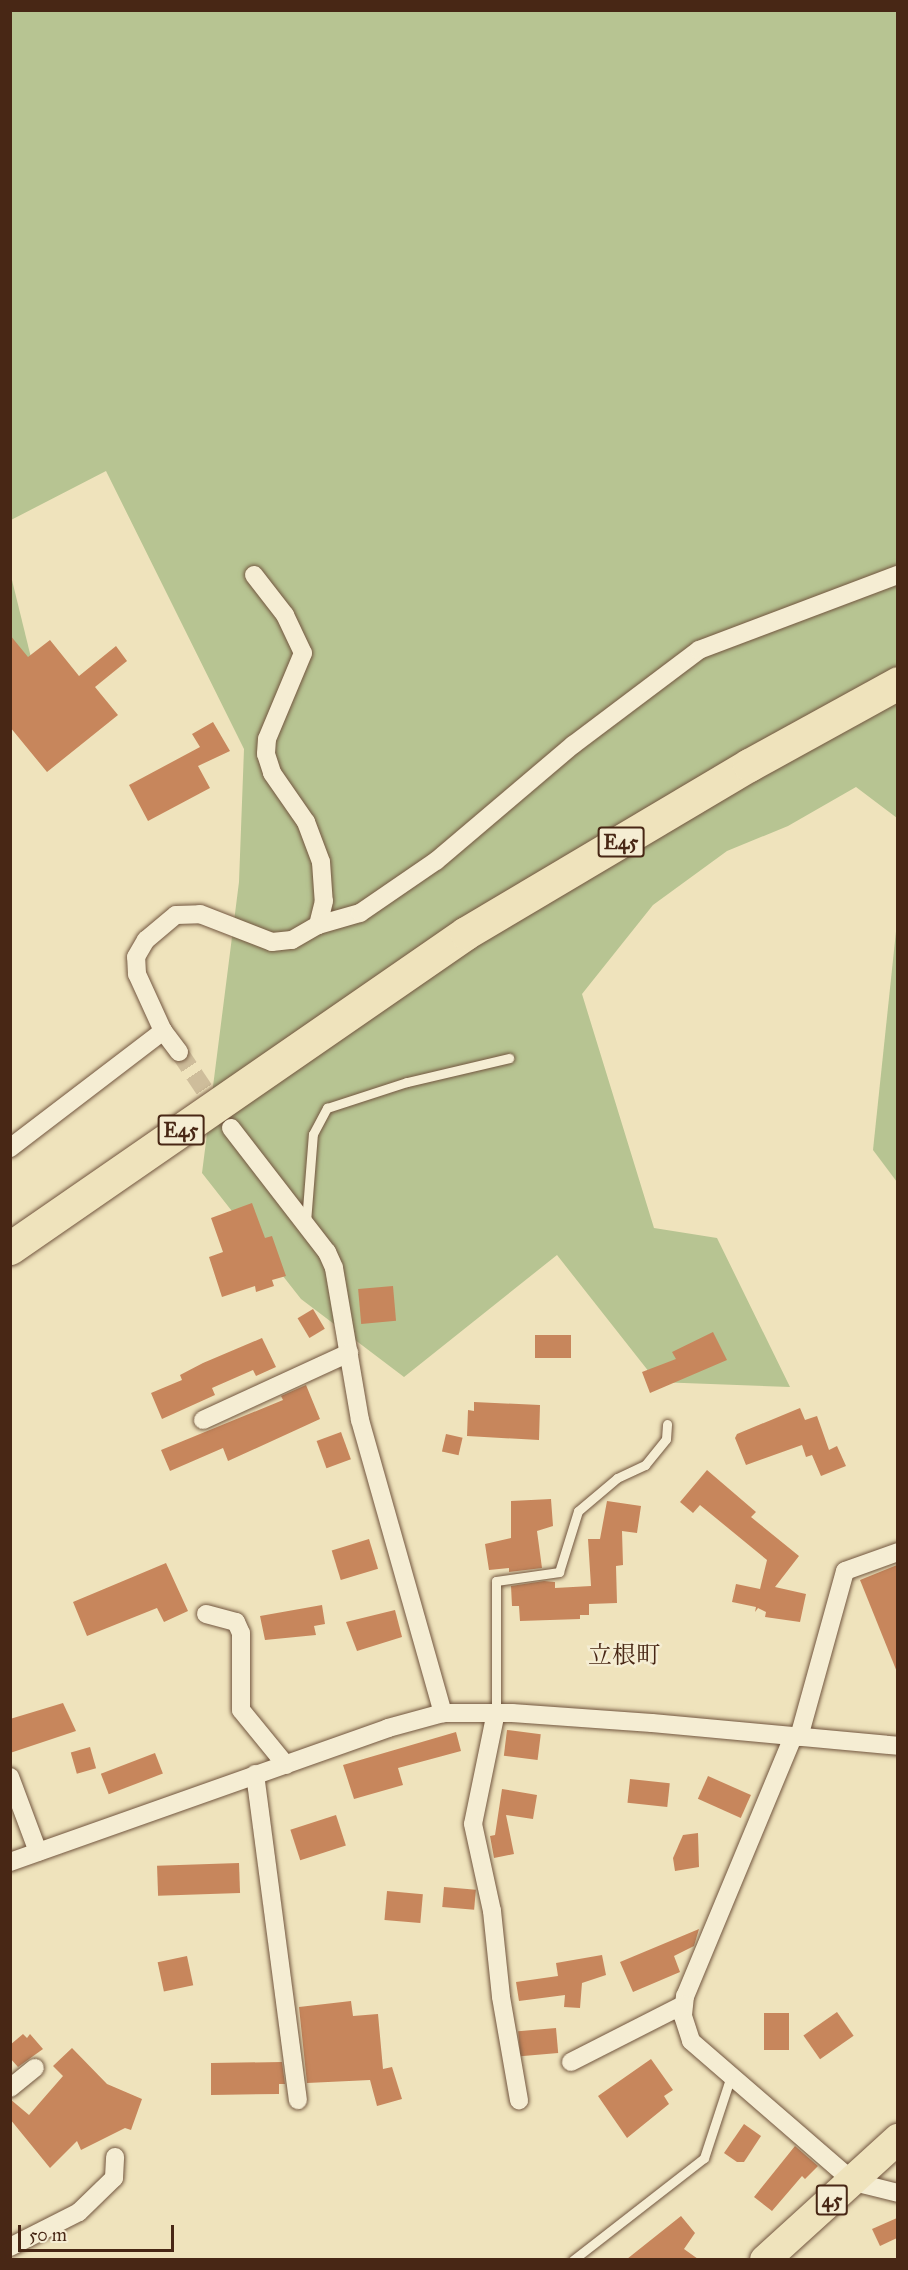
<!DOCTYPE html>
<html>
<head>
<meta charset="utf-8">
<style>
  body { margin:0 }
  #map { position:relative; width:908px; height:2270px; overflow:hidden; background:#efe3bc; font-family:"IM FELL Great Primer","Noto Serif JP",serif }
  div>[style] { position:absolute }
  .green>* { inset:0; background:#b7c492 }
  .building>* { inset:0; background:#c7865c; transform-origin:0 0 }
  .minor-tunnel>* { height:18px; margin-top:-9px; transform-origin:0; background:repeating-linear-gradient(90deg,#cebd9b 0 18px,transparent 0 27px) }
  .roads { filter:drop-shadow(0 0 2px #72563f) drop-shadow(0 0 2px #72563f) }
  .service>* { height:9px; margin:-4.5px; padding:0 4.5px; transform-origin:4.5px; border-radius:4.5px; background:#f5edd3 }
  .minor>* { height:18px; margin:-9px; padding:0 9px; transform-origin:9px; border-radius:9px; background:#f5edd3 }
  .trunk>* { height:30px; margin:-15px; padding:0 15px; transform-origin:15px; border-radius:15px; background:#efe3bc }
  .motorway>* { height:33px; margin:-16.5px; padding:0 16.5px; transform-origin:16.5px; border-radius:16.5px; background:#efe3bc }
  span { translate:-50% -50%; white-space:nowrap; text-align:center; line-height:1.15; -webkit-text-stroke:5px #f5edd3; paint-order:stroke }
  .shield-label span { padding:2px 4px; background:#f5edd3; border:2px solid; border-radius:4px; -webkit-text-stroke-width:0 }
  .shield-label { font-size:20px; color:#482715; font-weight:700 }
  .quarter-label { font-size:24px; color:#482715 }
  .frame { position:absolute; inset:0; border:12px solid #482715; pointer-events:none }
  .scale { position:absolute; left:18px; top:2225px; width:156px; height:27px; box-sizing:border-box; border:3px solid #482715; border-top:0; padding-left:8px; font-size:18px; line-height:21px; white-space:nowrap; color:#482715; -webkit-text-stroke:4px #f5edd3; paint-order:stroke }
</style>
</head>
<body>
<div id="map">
  <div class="green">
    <i style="clip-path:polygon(11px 11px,897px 11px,897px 818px,856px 787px,788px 826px,727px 851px,653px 905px,582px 994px,654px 1228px,717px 1238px,790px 1387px,657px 1382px,557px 1255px,404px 1377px,301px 1299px,202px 1173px,239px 882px,244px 749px,106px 471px,11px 520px)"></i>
    <i style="clip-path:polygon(11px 576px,36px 678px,11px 678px)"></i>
    <i style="clip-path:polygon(897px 922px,897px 1182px,873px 1150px)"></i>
  </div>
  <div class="building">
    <i style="clip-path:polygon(10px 635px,28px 657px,50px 640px,79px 676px,116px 646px,127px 661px,95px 687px,118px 715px,47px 772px,10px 727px)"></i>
    <i style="clip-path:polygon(213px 722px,230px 751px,198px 766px,210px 788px,148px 821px,129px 785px,200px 747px,192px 734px)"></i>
    <i style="clip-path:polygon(252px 1203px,265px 1238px,272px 1236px,286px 1276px,272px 1280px,274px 1286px,256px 1292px,255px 1286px,222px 1297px,209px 1257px,223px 1252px,211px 1218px)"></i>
    <i style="left:393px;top:1286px;width:35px;height:35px;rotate:85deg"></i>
    <i style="left:313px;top:1309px;width:23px;height:18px;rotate:59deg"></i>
    <i style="clip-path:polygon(713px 1332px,727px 1360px,650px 1393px,642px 1372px,676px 1359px,672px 1352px)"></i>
    <i style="left:535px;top:1335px;width:36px;height:23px"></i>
    <i style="clip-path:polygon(262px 1338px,276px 1367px,256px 1376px,253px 1370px,212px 1388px,215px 1395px,162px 1419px,151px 1393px,182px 1380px,180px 1375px,203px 1363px)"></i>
    <i style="clip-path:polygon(306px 1385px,320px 1419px,228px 1461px,223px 1448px,170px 1471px,161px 1450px,283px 1400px,281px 1396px)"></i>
    <i style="clip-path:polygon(474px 1402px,540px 1405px,539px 1440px,467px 1436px,468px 1410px,474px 1411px)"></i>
    <i style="clip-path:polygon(800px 1408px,805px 1420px,817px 1416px,829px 1450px,837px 1446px,846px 1466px,821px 1476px,812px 1455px,806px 1457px,802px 1445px,746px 1465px,735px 1438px,737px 1434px)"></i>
    <i style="left:341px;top:1432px;width:29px;height:26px;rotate:70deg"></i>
    <i style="left:446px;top:1434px;width:17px;height:18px;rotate:13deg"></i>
    <i style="clip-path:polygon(707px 1470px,756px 1512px,751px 1517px,799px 1556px,775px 1587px,806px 1594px,800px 1622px,765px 1617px,766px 1612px,758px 1608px,755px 1612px,756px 1607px,732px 1602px,736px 1584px,760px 1589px,767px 1560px,700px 1505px,693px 1513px,680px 1502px)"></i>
    <i style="clip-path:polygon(551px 1499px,553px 1526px,537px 1531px,542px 1568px,509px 1572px,509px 1568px,489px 1570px,485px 1544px,511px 1538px,511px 1501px)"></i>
    <i style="clip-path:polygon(607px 1501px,641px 1506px,637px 1533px,622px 1531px,623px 1565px,616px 1566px,617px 1603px,589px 1604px,589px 1615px,580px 1615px,580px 1619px,520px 1621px,519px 1606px,512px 1606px,511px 1586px,544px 1581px,555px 1582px,555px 1588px,591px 1586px,588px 1539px,600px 1539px)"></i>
    <i style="left:369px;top:1539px;width:31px;height:39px;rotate:73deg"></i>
    <i style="clip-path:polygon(166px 1563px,188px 1611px,164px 1622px,157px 1608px,87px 1636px,73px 1602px)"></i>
    <i style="clip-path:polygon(897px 1565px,897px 1672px,860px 1580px)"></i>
    <i style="clip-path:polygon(322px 1605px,325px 1624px,314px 1626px,316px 1635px,265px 1640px,260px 1616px)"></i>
    <i style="clip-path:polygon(395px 1610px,402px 1637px,357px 1651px,346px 1622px)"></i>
    <i style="clip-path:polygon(63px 1703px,76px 1731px,10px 1753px,10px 1719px)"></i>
    <i style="left:507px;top:1730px;width:34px;height:26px;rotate:7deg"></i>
    <i style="clip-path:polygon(456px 1732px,461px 1751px,398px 1768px,403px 1785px,354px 1799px,343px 1765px)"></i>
    <i style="left:90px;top:1747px;width:22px;height:20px;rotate:74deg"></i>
    <i style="left:155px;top:1753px;width:22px;height:58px;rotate:69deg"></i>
    <i style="left:708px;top:1776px;width:47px;height:25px;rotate:24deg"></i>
    <i style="left:630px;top:1779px;width:40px;height:24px;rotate:6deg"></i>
    <i style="clip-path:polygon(502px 1789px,537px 1795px,533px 1819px,506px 1815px,514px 1854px,494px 1858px,490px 1836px,495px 1835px)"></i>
    <i style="left:336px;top:1815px;width:32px;height:48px;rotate:72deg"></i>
    <i style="clip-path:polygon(698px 1833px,699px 1867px,675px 1871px,673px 1858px,683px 1835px)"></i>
    <i style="left:239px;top:1863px;width:30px;height:82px;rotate:88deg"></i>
    <i style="left:444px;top:1887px;width:32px;height:20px;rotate:5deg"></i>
    <i style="left:387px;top:1891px;width:36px;height:29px;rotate:5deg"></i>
    <i style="clip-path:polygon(699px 1929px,694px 1946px,674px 1956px,680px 1972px,633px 1992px,620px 1962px)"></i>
    <i style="clip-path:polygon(602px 1955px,606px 1975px,582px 1983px,580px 2008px,564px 2007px,565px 1995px,519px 2001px,516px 1982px,558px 1976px,556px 1963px)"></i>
    <i style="left:187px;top:1956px;width:30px;height:30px;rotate:78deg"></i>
    <i style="clip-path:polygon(351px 2001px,353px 2016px,378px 2014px,383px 2069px,392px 2067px,402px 2099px,377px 2106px,370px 2080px,307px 2083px,299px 2007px)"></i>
    <i style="left:837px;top:2012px;width:29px;height:41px;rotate:55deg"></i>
    <i style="left:789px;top:2013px;width:37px;height:25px;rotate:90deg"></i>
    <i style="left:556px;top:2028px;width:25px;height:38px;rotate:85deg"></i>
    <i style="clip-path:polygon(23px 2034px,27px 2038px,30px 2034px,43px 2049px,18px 2067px,10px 2058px,10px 2045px)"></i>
    <i style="clip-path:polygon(72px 2048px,107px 2084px,142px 2099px,131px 2130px,125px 2128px,81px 2150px,77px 2141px,50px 2168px,10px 2119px,10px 2099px,29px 2115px,63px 2076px,53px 2066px)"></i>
    <i style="clip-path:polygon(651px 2059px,673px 2090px,664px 2096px,669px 2104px,627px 2138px,598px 2096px)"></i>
    <i style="clip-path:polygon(282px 2062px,285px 2084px,279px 2084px,279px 2094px,211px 2095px,211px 2063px)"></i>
    <i style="clip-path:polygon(744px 2124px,761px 2136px,744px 2162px,737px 2162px,724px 2153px)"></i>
    <i style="clip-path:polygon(795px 2146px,818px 2166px,805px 2179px,802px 2176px,772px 2211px,754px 2197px)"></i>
    <i style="clip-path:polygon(681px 2216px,695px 2233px,684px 2249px,698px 2259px,627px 2259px)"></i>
    <i style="clip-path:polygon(897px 2218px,897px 2238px,880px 2246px,872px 2229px)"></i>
  </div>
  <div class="minor-tunnel">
    <i style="left:179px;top:1052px;width:73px;rotate:56.1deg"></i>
  </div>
  <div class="roads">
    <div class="service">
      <i style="left:306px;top:1222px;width:88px;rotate:-85.5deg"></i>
      <i style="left:313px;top:1134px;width:30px;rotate:-62deg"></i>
      <i style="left:327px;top:1108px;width:84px;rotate:-18deg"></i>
      <i style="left:407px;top:1082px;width:105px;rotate:-13.2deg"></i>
      <i style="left:496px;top:1712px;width:131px;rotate:-90deg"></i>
      <i style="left:496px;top:1581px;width:64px;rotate:-8.1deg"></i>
      <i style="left:559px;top:1572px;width:64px;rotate:-72.7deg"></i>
      <i style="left:578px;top:1511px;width:51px;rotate:-40.2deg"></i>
      <i style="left:617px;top:1478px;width:31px;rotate:-25deg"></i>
      <i style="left:645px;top:1465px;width:33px;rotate:-51deg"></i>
      <i style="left:666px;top:1439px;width:15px;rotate:-86deg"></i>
      <i style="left:573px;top:2260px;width:166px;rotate:-37.9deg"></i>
      <i style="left:704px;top:2158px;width:86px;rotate:-71.8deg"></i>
    </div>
    <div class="minor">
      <i style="left:254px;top:575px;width:51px;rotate:52.2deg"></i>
      <i style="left:285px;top:615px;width:42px;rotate:64.7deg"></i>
      <i style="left:303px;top:653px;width:93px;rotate:112.7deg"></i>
      <i style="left:267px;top:739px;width:15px;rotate:94deg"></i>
      <i style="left:266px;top:754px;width:20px;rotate:72deg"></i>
      <i style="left:272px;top:773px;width:60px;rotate:55.2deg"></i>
      <i style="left:306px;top:822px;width:43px;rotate:69.4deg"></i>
      <i style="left:321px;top:862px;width:39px;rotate:86deg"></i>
      <i style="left:324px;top:901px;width:25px;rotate:104deg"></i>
      <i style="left:179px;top:1052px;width:26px;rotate:-127deg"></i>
      <i style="left:163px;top:1031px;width:63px;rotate:-114.5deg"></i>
      <i style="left:137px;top:974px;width:17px;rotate:-93deg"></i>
      <i style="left:136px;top:957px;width:20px;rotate:-60deg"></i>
      <i style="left:146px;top:940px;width:39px;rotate:-40deg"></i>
      <i style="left:176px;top:915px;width:24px;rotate:-2deg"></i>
      <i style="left:200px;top:914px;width:77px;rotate:21.3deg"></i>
      <i style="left:272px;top:942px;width:20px;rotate:-6deg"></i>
      <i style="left:292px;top:940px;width:30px;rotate:-30deg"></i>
      <i style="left:318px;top:925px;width:44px;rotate:-15.9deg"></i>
      <i style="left:360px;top:913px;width:92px;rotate:-34.4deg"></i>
      <i style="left:436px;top:861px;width:180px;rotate:-40.3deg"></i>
      <i style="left:573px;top:745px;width:158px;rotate:-37deg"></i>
      <i style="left:699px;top:650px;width:213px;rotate:-20.7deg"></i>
      <i style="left:231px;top:1128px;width:157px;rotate:52.3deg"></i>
      <i style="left:327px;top:1252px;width:17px;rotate:66deg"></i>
      <i style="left:334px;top:1268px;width:154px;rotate:80.3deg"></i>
      <i style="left:360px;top:1420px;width:305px;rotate:74.2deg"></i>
      <i style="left:10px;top:1148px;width:193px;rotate:-37.4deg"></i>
      <i style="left:203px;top:1420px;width:161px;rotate:-24.7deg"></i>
      <i style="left:206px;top:1614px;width:31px;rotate:15deg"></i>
      <i style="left:236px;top:1622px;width:12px;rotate:66deg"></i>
      <i style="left:241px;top:1633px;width:77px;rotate:90deg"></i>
      <i style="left:241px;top:1710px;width:71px;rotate:50.7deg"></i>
      <i style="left:496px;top:1712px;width:114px;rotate:101.6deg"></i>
      <i style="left:473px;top:1824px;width:89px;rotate:77.7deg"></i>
      <i style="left:492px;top:1911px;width:86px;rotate:84deg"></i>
      <i style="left:501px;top:1997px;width:105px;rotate:80.1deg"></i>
      <i style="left:793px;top:1737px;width:281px;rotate:112.6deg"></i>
      <i style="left:685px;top:1996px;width:20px;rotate:96deg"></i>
      <i style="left:683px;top:2016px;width:26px;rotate:72deg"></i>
      <i style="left:691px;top:2041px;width:216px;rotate:40.9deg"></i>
      <i style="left:854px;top:2182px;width:45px;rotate:14deg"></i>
      <i style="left:799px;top:1737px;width:172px;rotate:-74.5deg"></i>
      <i style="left:845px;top:1571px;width:56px;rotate:-19.7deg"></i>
      <i style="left:255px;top:1774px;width:329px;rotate:82.5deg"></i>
      <i style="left:10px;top:1777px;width:80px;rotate:69.5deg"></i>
      <i style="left:10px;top:1862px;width:401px;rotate:-19.5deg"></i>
      <i style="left:388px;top:1728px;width:57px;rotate:-15.3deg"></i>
      <i style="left:443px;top:1713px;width:69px"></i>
      <i style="left:512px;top:1713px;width:140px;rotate:4.1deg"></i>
      <i style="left:652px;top:1723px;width:247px;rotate:5.3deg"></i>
      <i style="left:571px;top:2062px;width:126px;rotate:-27deg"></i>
      <i style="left:10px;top:2088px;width:32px;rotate:-39deg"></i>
      <i style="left:10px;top:2247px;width:77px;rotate:-26.9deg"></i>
      <i style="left:79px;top:2212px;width:49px;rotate:-44.2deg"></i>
      <i style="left:114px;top:2178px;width:21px;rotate:-87deg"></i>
    </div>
    <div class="trunk">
      <i style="left:765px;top:2260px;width:180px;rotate:-42.3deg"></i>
    </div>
    <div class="motorway">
      <i style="left:10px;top:1248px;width:554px;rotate:-34.64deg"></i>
      <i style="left:466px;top:933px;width:329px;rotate:-30.7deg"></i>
      <i style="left:749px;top:765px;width:170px;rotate:-28.8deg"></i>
    </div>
  </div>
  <div class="shield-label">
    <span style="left:621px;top:842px">E45</span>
    <span style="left:181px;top:1130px">E45</span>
    <span style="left:832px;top:2200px">45</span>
  </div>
  <div class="quarter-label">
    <span style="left:624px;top:1656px">立根町</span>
  </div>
  <div class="frame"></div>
  <div class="scale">50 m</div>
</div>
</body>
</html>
